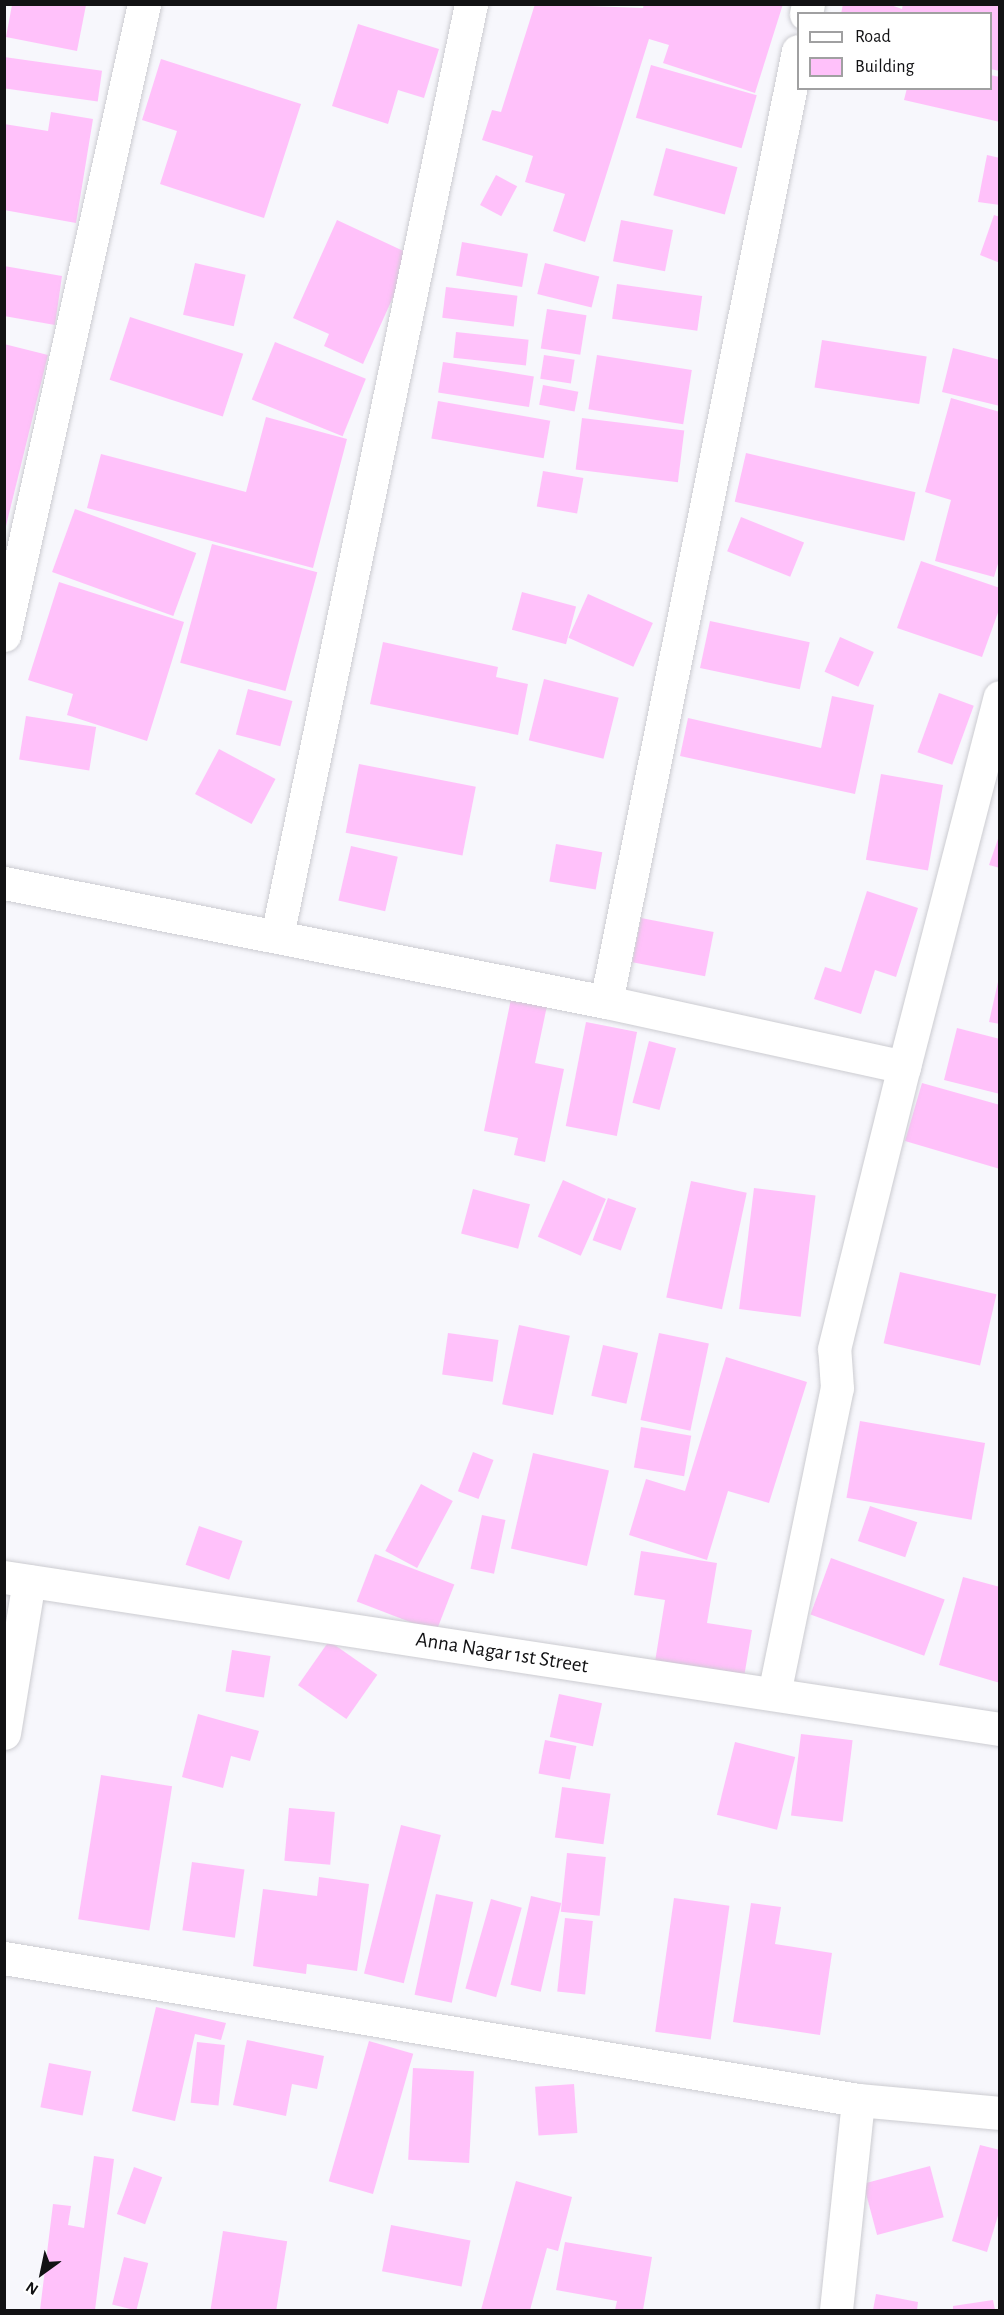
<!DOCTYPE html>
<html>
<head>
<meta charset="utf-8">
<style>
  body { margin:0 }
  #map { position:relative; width:1004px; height:2315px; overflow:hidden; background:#f7f7fc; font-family:"Alegreya Sans",sans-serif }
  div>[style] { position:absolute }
  .building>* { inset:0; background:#ffc1fa; transform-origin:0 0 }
  .roads { filter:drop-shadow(0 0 2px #ccccd1) drop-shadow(0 0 2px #ccccd1) }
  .minor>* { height:33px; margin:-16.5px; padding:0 16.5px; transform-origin:16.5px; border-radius:16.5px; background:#fff }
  span { translate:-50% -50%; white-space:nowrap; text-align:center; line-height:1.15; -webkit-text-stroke:5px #fff; paint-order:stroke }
  .street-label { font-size:21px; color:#121214 }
  .frame { position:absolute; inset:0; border:6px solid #121214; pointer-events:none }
  .legend { position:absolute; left:797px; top:12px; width:195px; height:78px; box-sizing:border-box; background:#fff; border:2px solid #a0a0a1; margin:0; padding:8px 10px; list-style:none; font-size:18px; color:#121214 }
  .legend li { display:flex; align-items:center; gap:12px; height:30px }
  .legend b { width:30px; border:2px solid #a0a0a1 }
  .north { position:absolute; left:12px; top:2243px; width:60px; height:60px; -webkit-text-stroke:4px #fff; paint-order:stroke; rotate:213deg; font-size:16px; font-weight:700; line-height:24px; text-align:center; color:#121214 }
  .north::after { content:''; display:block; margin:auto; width:21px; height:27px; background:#121214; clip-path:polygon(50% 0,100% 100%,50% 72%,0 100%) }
</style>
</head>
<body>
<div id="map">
  <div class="building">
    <i style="clip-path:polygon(535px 4px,643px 8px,644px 4px,783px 4px,755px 93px,663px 63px,669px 45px,649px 39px,585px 242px,553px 231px,565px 194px,525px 182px,533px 156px,482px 140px,492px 110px,501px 112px)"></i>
    <i style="clip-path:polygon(843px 4px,888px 4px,902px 9px,903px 4px,1000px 4px,1000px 71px,990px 69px,990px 14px,841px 14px)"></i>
    <i style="clip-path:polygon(12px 5px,86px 5px,77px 51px,6px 37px)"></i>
    <i style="clip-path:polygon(358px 24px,439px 49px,424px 98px,398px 90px,388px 124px,332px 106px)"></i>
    <i style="left:4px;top:57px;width:99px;height:31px;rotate:8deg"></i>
    <i style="clip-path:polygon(161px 59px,301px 104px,264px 218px,160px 184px,177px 131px,142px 120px)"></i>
    <i style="left:651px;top:65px;width:110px;height:55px;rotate:16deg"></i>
    <i style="clip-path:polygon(990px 75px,1000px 77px,1000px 122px,904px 100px,907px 88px,990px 88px)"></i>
    <i style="clip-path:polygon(51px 112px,93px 119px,76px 223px,4px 210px,4px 124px,48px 131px)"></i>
    <i style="left:666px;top:148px;width:74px;height:49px;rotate:15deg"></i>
    <i style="clip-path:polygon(987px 155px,1000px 158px,1000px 205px,978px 202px)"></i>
    <i style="left:496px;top:175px;width:24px;height:34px;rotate:28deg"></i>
    <i style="clip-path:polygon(994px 215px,1000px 217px,1000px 263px,980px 255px)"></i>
    <i style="clip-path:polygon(337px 220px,412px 255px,363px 364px,324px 346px,329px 334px,293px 318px)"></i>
    <i style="left:621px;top:220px;width:53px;height:42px;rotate:11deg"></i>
    <i style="left:462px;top:242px;width:67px;height:34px;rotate:10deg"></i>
    <i style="left:195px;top:263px;width:52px;height:53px;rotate:13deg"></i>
    <i style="left:545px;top:263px;width:56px;height:32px;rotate:14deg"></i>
    <i style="clip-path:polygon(4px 266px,62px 276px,55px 325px,4px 316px)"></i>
    <i style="left:617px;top:284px;width:86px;height:35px;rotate:8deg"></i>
    <i style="left:446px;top:287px;width:72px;height:31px;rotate:7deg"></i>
    <i style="left:547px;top:309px;width:40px;height:40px;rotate:9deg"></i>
    <i style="left:130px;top:317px;width:119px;height:66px;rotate:18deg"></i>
    <i style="left:456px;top:332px;width:73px;height:26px;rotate:6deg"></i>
    <i style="left:822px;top:340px;width:106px;height:48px;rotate:9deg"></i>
    <i style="left:275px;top:342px;width:98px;height:62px;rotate:22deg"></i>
    <i style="clip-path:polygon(4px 344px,48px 355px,6px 526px,4px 525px)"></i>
    <i style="clip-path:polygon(953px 348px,1000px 360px,1000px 406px,942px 392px)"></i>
    <i style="left:544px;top:355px;width:31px;height:24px;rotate:9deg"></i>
    <i style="left:597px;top:355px;width:96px;height:55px;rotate:9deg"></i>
    <i style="left:443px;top:362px;width:92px;height:31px;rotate:9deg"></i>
    <i style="left:543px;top:385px;width:36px;height:20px;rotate:11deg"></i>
    <i style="clip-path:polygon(951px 398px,1000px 412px,1000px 557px,994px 577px,935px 561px,951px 500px,925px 492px)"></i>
    <i style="left:438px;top:401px;width:114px;height:38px;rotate:10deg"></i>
    <i style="clip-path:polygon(266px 417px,347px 439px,313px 568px,87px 508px,101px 454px,246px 492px)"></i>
    <i style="left:582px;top:418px;width:103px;height:52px;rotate:7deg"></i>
    <i style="left:746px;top:453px;width:174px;height:50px;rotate:13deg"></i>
    <i style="left:543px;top:471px;width:41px;height:36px;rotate:10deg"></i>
    <i style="left:75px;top:509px;width:129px;height:67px;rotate:20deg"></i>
    <i style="left:741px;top:517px;width:68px;height:37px;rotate:22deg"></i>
    <i style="left:212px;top:544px;width:109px;height:123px;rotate:15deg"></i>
    <i style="clip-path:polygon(921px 561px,1000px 588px,1000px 607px,982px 657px,897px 628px)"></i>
    <i style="clip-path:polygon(59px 582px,184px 622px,147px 741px,67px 715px,73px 694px,28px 680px)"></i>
    <i style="left:522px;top:592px;width:56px;height:39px;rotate:15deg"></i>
    <i style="left:588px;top:594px;width:71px;height:48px;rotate:24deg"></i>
    <i style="left:710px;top:621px;width:102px;height:48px;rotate:12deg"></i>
    <i style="left:840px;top:637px;width:37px;height:38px;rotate:24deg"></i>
    <i style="clip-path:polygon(383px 642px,498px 667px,496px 677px,528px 684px,518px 735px,370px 704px)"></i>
    <i style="left:544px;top:679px;width:77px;height:63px;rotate:14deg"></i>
    <i style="left:248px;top:689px;width:46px;height:47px;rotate:15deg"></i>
    <i style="left:939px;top:693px;width:37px;height:63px;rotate:20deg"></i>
    <i style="clip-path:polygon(832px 696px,874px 705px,855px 794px,680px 756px,688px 718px,821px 748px)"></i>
    <i style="left:26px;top:716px;width:71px;height:44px;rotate:9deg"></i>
    <i style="left:219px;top:749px;width:64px;height:51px;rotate:28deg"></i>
    <i style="left:359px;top:764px;width:119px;height:70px;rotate:11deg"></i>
    <i style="left:881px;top:774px;width:63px;height:87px;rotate:10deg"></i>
    <i style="clip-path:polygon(1000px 833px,1000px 868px,989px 865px)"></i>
    <i style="left:556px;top:844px;width:47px;height:38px;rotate:10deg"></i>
    <i style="left:351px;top:846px;width:48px;height:56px;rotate:13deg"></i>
    <i style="clip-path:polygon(867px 891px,918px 908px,896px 977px,875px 970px,861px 1014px,814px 999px,825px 967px,841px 972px)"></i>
    <i style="left:641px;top:918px;width:74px;height:45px;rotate:11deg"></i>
    <i style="clip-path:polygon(1000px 973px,1000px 1024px,989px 1022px)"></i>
    <i style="clip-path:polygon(512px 994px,548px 1001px,535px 1063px,564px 1069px,545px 1162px,514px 1155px,518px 1138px,484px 1131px)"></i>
    <i style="left:586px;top:1022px;width:52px;height:106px;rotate:11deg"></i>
    <i style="clip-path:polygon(957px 1028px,1000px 1039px,1000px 1094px,944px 1080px)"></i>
    <i style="left:649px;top:1041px;width:28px;height:64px;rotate:15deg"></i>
    <i style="clip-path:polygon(922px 1083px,1000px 1105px,1000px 1169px,905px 1141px)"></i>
    <i style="left:563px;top:1180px;width:47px;height:62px;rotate:24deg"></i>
    <i style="left:691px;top:1181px;width:57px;height:119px;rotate:12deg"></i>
    <i style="left:754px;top:1188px;width:62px;height:122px;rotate:7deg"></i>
    <i style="left:473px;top:1189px;width:59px;height:46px;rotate:15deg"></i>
    <i style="left:608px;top:1198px;width:30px;height:45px;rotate:20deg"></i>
    <i style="left:900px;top:1272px;width:99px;height:73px;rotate:13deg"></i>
    <i style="left:519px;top:1325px;width:52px;height:81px;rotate:12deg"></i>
    <i style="left:448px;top:1333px;width:51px;height:42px;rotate:8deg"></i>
    <i style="left:659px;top:1333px;width:51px;height:89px;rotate:12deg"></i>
    <i style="left:603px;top:1345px;width:36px;height:52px;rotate:13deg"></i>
    <i style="clip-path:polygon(726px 1357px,807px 1382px,769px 1503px,728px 1491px,707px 1560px,629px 1535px,646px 1479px,685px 1491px)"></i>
    <i style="left:860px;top:1421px;width:127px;height:78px;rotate:10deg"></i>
    <i style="left:641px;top:1427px;width:51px;height:41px;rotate:10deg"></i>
    <i style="left:473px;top:1452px;width:22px;height:42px;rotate:21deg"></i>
    <i style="left:533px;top:1453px;width:78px;height:98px;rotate:13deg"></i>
    <i style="left:421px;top:1484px;width:36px;height:76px;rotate:28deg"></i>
    <i style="left:870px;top:1506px;width:50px;height:37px;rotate:19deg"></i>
    <i style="left:482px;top:1515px;width:24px;height:55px;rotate:12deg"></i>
    <i style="left:199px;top:1526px;width:46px;height:41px;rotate:19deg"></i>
    <i style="clip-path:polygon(641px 1551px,717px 1563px,707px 1623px,752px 1630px,743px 1683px,654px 1668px,665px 1600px,634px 1595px)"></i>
    <i style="left:375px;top:1554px;width:85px;height:51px;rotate:21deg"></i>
    <i style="left:831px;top:1558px;width:121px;height:60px;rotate:20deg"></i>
    <i style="clip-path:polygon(963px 1577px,1000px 1587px,1000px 1683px,939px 1665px)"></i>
    <i style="left:329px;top:1641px;width:59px;height:54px;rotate:35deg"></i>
    <i style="left:232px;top:1650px;width:39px;height:42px;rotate:9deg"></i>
    <i style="left:559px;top:1694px;width:44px;height:44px;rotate:12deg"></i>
    <i style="clip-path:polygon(198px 1714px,259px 1731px,250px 1761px,231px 1756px,223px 1788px,182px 1777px)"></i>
    <i style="left:801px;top:1734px;width:52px;height:82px;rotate:7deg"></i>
    <i style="left:545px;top:1740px;width:32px;height:34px;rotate:11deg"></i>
    <i style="left:735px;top:1742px;width:62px;height:75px;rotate:14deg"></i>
    <i style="left:101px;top:1775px;width:72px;height:146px;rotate:9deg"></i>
    <i style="left:562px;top:1787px;width:49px;height:51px;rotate:8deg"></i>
    <i style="left:289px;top:1808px;width:46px;height:53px;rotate:5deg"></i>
    <i style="left:401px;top:1825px;width:41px;height:153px;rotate:14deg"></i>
    <i style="left:567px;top:1853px;width:39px;height:59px;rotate:6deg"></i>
    <i style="left:192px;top:1862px;width:53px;height:69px;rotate:8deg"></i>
    <i style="clip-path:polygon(319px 1877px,369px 1884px,357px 1971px,307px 1964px,306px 1974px,253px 1966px,263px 1889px,317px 1896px)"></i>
    <i style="left:436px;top:1894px;width:38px;height:103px;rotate:12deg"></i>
    <i style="left:531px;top:1896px;width:31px;height:91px;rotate:13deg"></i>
    <i style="left:674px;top:1898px;width:56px;height:135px;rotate:8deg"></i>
    <i style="left:491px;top:1899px;width:32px;height:93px;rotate:16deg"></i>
    <i style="clip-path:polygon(751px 1903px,781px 1907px,775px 1944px,832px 1953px,820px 2035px,733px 2022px)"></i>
    <i style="left:565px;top:1918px;width:28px;height:74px;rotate:6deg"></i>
    <i style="clip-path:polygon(156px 2007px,226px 2023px,221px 2040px,195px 2034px,175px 2121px,132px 2111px)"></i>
    <i style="clip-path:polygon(247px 2040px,324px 2056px,317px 2089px,292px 2084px,286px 2116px,233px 2105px)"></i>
    <i style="left:369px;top:2041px;width:46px;height:146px;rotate:16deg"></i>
    <i style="left:197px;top:2042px;width:28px;height:61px;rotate:6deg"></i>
    <i style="left:49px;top:2063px;width:43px;height:45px;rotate:11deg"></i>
    <i style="left:413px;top:2068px;width:61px;height:92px;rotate:3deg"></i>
    <i style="left:574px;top:2084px;width:49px;height:39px;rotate:86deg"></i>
    <i style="clip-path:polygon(980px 2145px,1000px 2150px,1000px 2209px,987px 2252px,952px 2241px)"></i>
    <i style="clip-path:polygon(94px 2156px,114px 2159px,95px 2310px,40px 2310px,53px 2204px,71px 2206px,68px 2225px,84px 2228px)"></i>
    <i style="left:930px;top:2166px;width:53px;height:69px;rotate:75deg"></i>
    <i style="left:134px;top:2167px;width:30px;height:50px;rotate:20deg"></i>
    <i style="clip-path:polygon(516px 2181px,572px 2197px,558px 2251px,547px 2248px,530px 2310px,481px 2310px)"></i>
    <i style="left:391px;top:2225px;width:81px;height:47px;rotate:11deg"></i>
    <i style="left:223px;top:2231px;width:65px;height:80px;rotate:9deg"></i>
    <i style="clip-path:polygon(565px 2242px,652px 2257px,643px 2310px,615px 2310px,617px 2301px,556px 2290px)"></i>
    <i style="left:124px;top:2257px;width:25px;height:49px;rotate:14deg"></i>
    <i style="clip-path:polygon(876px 2294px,918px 2302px,917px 2310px,873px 2310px)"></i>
    <i style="clip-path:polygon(993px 2300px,995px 2310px,953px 2310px,953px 2306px)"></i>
  </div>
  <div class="roads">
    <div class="minor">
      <i style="left:806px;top:14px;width:10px;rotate:-79deg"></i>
      <i style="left:4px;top:635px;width:646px;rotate:-77.49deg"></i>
      <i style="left:4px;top:883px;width:614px;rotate:11.18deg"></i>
      <i style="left:606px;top:1002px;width:305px;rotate:12.3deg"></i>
      <i style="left:904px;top:1067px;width:382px;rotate:-75.5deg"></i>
      <i style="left:277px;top:936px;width:952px;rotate:-78.24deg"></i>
      <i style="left:606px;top:1002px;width:970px;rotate:-78.59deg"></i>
      <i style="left:4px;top:1577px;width:1008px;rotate:8.68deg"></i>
      <i style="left:774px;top:1694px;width:312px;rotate:-78.4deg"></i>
      <i style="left:837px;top:1388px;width:39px;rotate:-94deg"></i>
      <i style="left:834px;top:1349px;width:291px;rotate:-76.1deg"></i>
      <i style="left:4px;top:1733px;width:154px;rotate:-80.7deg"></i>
      <i style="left:4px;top:1958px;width:866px;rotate:9.44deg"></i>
      <i style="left:858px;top:2100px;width:143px;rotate:5.2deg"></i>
      <i style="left:836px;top:2310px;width:211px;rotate:-84deg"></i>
    </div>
  </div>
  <div class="street-label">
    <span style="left:502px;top:1653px;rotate:9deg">Anna Nagar 1st Street</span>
  </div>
  <div class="frame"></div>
  <ul class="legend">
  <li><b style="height:8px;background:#fff"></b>Road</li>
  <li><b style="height:16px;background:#ffc1fa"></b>Building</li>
  </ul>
  <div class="north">N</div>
</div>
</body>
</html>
